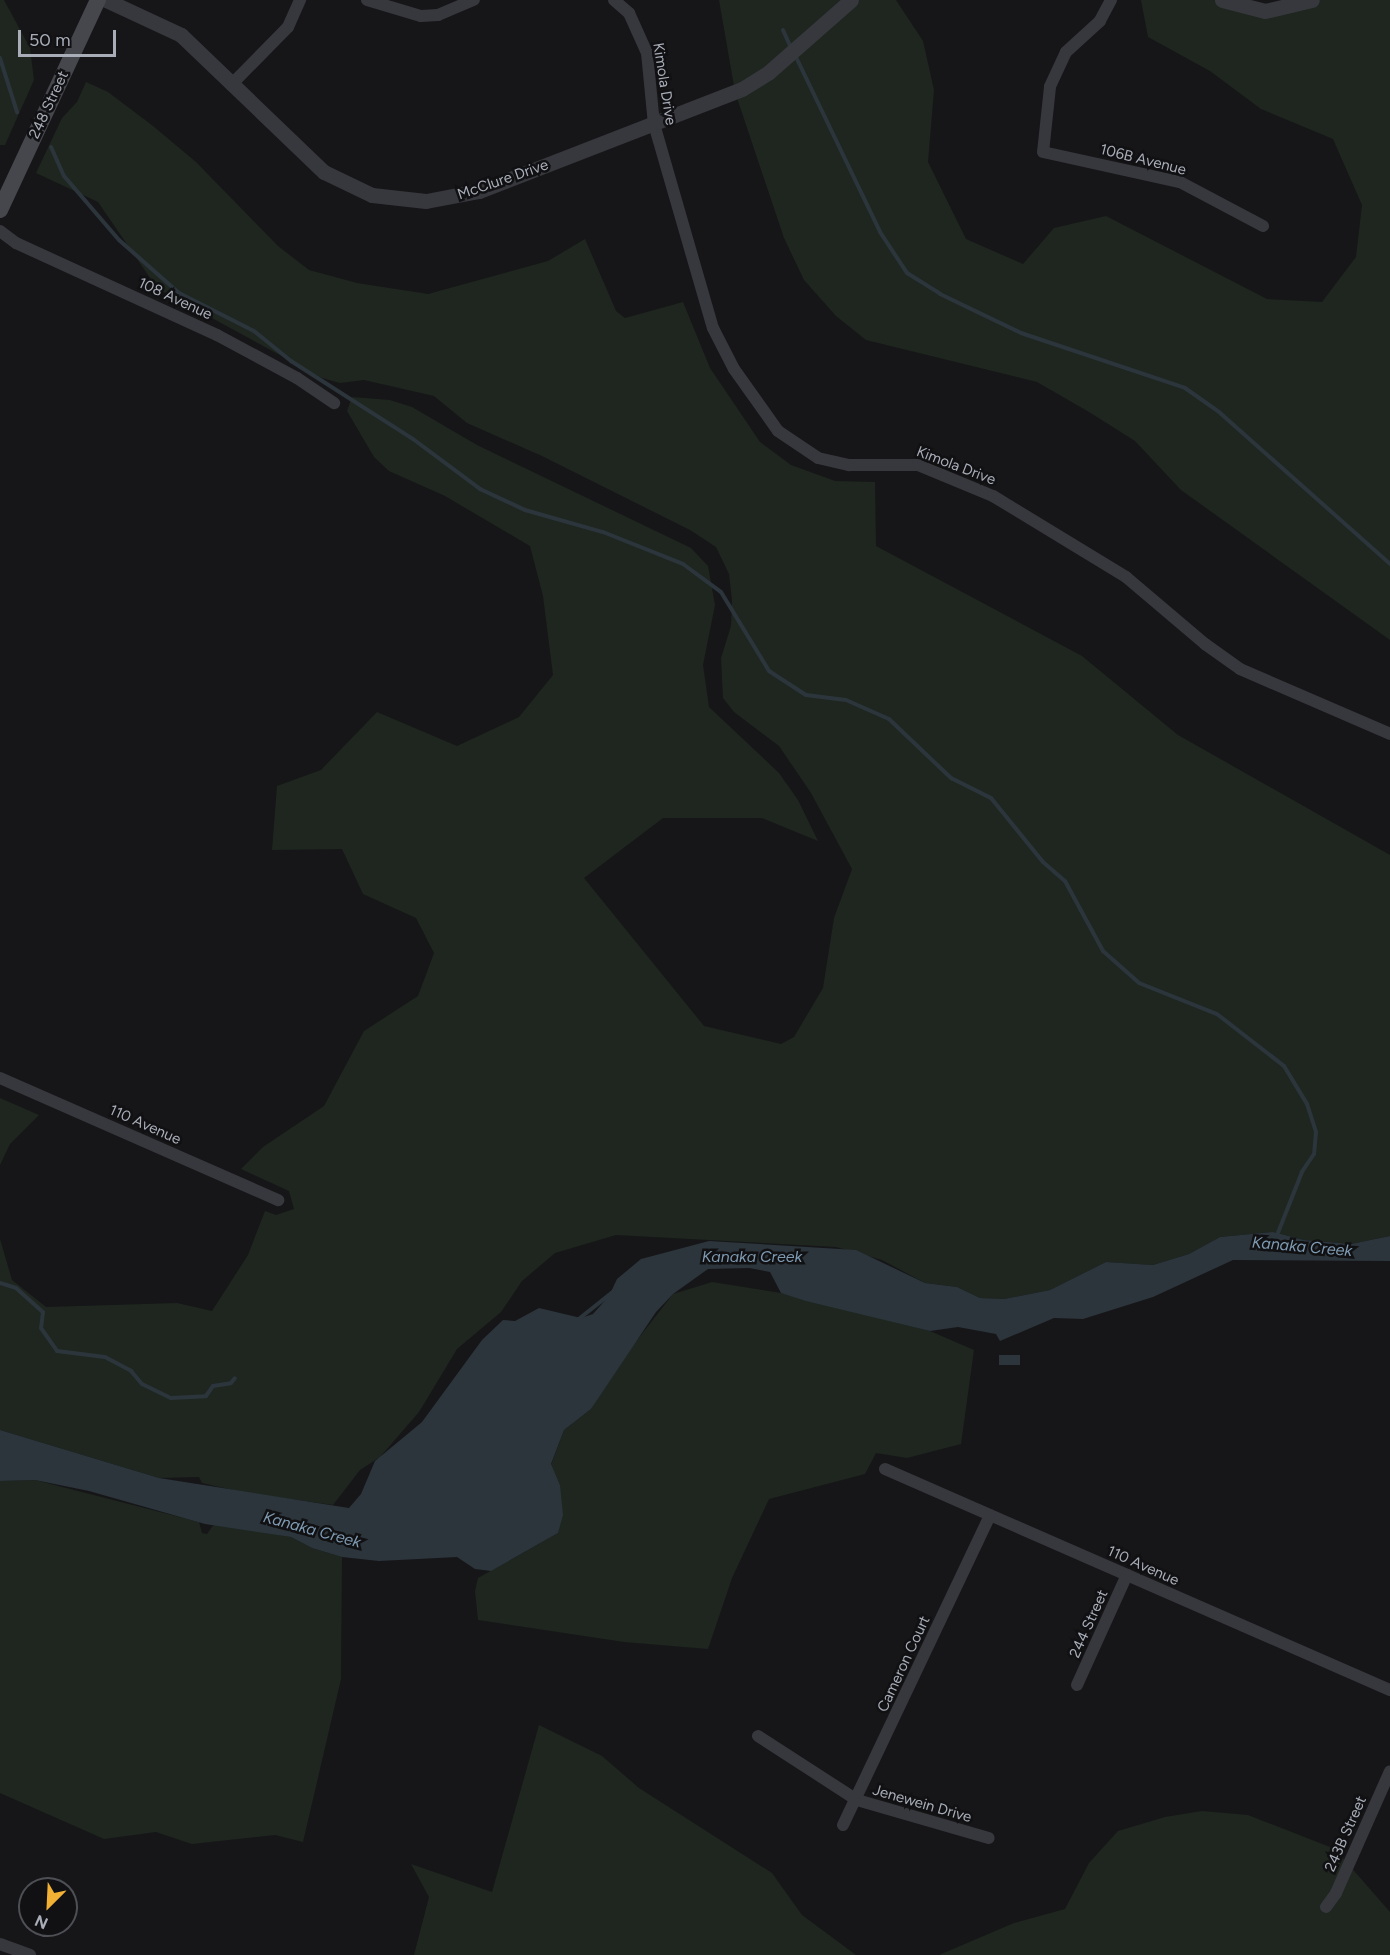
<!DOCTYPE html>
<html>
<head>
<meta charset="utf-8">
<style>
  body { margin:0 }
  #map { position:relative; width:1390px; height:1955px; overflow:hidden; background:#161618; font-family:Figtree,sans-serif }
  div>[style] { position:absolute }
  .green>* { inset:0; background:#1e261f }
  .water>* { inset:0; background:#2c353c; transform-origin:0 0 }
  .stream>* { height:4px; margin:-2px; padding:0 2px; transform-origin:2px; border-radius:2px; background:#2c353c }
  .minor>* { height:12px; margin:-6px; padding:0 6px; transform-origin:6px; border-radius:6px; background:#37383d }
  .tertiary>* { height:15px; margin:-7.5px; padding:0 7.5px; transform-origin:7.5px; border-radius:7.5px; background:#37383d }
  .secondary>* { height:16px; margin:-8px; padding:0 8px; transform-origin:8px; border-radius:8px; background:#45474d }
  span { translate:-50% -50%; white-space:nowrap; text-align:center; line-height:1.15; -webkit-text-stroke:5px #111113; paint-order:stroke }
  .street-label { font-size:15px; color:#a8adb8 }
  .water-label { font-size:16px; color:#7f9bb3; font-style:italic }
  .north { position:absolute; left:18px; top:1877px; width:60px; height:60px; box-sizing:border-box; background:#111113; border:2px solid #4d4f55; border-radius:50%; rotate:204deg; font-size:16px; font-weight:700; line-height:24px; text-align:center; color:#a8adb8 }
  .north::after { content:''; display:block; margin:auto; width:21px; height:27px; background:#f2b134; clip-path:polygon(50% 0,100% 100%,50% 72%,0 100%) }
  .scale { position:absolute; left:18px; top:30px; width:98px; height:27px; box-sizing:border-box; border:3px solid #a8adb8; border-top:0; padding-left:8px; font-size:18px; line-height:21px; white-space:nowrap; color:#a8adb8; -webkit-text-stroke:4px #111113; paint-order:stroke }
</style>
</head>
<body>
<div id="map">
  <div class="green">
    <i style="clip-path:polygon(0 0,4px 0,30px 48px,34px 80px,5px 145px,0 145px)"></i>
    <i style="clip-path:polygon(719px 0,896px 0,923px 41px,934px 90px,928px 162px,966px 239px,1023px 264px,1054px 228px,1106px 216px,1267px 299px,1322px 302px,1356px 257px,1362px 205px,1333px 139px,1261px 109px,1210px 71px,1148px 37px,1141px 0,1222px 0,1244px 8px,1312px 0,1390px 0,1390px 640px,1181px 490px,1135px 441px,1089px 412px,1037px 382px,866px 340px,836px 316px,804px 280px,784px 238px,735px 92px)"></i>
    <i style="clip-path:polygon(86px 82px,108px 92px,153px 126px,196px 162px,278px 246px,309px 270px,357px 283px,428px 294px,548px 261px,585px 239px,616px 311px,625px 318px,683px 302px,710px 368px,760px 442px,791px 465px,835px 481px,875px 482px,876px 546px,1082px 656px,1178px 735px,1390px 855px,1390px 1236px,1351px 1244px,1304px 1240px,1273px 1232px,1220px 1237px,1189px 1254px,1153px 1265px,1106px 1262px,1050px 1290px,1004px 1299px,980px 1298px,957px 1287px,925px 1283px,882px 1260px,836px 1247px,616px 1235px,555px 1253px,522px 1281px,501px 1312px,457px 1349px,419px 1412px,380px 1457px,360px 1470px,333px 1505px,242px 1492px,202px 1483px,199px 1477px,159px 1478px,0 1430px,0 1239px,12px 1280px,46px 1307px,177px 1303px,212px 1311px,248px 1255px,265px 1211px,276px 1215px,294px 1209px,289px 1191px,241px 1169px,263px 1147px,324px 1106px,364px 1031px,418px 996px,434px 953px,416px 918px,363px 894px,342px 849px,272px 850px,277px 786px,321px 770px,377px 712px,457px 746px,519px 717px,553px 675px,543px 596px,530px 546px,445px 496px,389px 471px,374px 457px,347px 411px,352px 397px,390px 400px,412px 407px,477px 445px,691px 548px,708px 566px,715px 605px,703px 665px,709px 707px,779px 773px,798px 800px,818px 841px,762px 818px,663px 818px,584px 878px,704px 1026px,781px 1044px,794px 1037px,823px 988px,834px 918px,852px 869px,811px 793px,779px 746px,734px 712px,723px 698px,721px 658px,731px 626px,732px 600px,729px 574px,716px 547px,690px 530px,542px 456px,467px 423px,434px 396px,364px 380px,340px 383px,322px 378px,157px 288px,98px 202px,36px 173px,62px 118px,77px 102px)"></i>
    <i style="clip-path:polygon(0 1098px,39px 1115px,10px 1144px,0 1165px)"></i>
    <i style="clip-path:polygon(712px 1282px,781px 1293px,930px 1331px,974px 1350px,961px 1444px,907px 1458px,876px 1453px,865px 1474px,769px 1499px,732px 1578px,708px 1649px,624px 1642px,478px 1620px,475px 1591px,478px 1578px,558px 1533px,560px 1485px,551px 1465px,564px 1430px,591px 1409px,613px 1371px,673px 1294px)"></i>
    <i style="clip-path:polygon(35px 1480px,199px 1522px,202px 1533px,207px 1534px,214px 1524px,221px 1525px,291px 1537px,312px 1548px,342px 1557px,341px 1679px,303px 1842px,275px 1835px,192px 1844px,156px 1832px,104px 1839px,0 1793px,0 1481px)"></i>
    <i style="clip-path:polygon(539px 1725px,602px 1756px,639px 1788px,772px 1873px,802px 1915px,856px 1955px,414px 1955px,429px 1897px,411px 1864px,492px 1892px)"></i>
    <i style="clip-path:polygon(1202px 1811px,1248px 1815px,1335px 1849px,1390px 1912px,1390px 1955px,939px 1955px,1014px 1923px,1065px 1909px,1089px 1863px,1118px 1831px,1165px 1817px)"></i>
  </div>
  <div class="water">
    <i style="clip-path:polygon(1273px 1232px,1304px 1240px,1351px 1244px,1390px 1236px,1390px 1261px,1233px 1260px,1153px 1297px,1083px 1319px,1054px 1318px,1000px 1341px,996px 1334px,958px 1327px,930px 1331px,806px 1301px,781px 1293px,770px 1272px,749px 1268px,708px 1269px,673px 1294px,656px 1312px,591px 1409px,564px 1430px,551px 1464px,560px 1485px,563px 1515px,558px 1533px,491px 1571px,475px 1569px,457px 1557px,379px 1561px,342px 1557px,312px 1548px,291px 1537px,205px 1524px,89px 1491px,35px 1480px,0 1481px,0 1430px,159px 1478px,349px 1508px,361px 1494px,375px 1461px,422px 1422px,482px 1340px,503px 1320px,515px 1321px,539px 1308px,581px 1318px,593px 1314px,609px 1296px,617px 1279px,641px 1259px,709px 1241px,856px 1250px,925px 1283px,957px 1287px,980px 1298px,1004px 1299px,1050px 1290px,1106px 1262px,1153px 1265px,1189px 1254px,1220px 1237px)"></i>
    <i style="left:999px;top:1355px;width:21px;height:10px"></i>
  </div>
  <div class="stream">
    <i style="left:783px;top:30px;width:20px;rotate:66deg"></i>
    <i style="left:795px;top:55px;width:196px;rotate:64.3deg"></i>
    <i style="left:880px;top:232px;width:49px;rotate:56.6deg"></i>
    <i style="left:907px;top:273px;width:39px;rotate:32deg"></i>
    <i style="left:940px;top:294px;width:90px;rotate:25.7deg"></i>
    <i style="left:1021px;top:333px;width:173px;rotate:18.5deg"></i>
    <i style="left:1185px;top:388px;width:42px;rotate:35.2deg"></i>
    <i style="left:1219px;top:412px;width:229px;rotate:41.6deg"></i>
    <i style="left:0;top:58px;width:57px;rotate:72.5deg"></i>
    <i style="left:51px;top:147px;width:32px;rotate:66deg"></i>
    <i style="left:64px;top:176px;width:84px;rotate:49.3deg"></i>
    <i style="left:119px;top:240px;width:80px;rotate:41.5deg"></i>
    <i style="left:179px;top:293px;width:84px;rotate:26.9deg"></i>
    <i style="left:254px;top:331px;width:48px;rotate:39deg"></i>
    <i style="left:291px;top:361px;width:145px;rotate:32.6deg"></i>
    <i style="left:413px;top:439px;width:84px;rotate:36.7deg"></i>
    <i style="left:480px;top:489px;width:50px;rotate:25deg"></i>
    <i style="left:525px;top:510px;width:81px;rotate:15.8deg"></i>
    <i style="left:603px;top:532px;width:86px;rotate:21.8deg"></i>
    <i style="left:683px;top:564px;width:47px;rotate:36.4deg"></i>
    <i style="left:721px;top:592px;width:92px;rotate:58.7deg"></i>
    <i style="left:769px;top:671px;width:44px;rotate:33deg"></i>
    <i style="left:806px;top:695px;width:40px;rotate:7.1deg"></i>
    <i style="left:846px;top:700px;width:47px;rotate:23.8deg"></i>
    <i style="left:889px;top:719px;width:86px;rotate:43.6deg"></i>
    <i style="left:951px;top:778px;width:45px;rotate:26.6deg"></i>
    <i style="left:991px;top:798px;width:82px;rotate:50.9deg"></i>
    <i style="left:1043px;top:862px;width:29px;rotate:41deg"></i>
    <i style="left:1065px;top:881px;width:80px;rotate:61.5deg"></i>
    <i style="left:1103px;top:951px;width:48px;rotate:41.6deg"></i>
    <i style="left:1139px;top:983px;width:84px;rotate:21.7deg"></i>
    <i style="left:1217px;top:1014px;width:85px;rotate:37.8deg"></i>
    <i style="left:1284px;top:1066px;width:44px;rotate:58.8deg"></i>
    <i style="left:1307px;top:1104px;width:29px;rotate:72deg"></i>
    <i style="left:1316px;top:1132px;width:22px;rotate:95deg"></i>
    <i style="left:1314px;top:1154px;width:22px;rotate:124deg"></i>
    <i style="left:1302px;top:1172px;width:68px;rotate:111.6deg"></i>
    <i style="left:0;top:1283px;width:17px;rotate:17deg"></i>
    <i style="left:16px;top:1288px;width:36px;rotate:42deg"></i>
    <i style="left:43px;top:1312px;width:16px;rotate:97deg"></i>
    <i style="left:41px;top:1328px;width:28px;rotate:55deg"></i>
    <i style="left:57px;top:1351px;width:48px;rotate:7.1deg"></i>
    <i style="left:105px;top:1357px;width:30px;rotate:28deg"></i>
    <i style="left:131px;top:1371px;width:17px;rotate:50deg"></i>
    <i style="left:142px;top:1384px;width:32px;rotate:26deg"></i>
    <i style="left:171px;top:1398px;width:35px;rotate:-3deg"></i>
    <i style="left:206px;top:1396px;width:12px;rotate:-55deg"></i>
    <i style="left:213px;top:1386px;width:18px;rotate:-9deg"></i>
    <i style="left:231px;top:1383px;width:6px;rotate:-51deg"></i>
    <i style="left:575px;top:1322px;width:50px;rotate:-38.5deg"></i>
  </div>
  <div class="minor">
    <i style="left:367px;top:0;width:56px;rotate:16.5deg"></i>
    <i style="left:421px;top:16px;width:17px;rotate:-3deg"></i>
    <i style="left:438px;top:15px;width:39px;rotate:-23deg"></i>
    <i style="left:614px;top:0;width:20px;rotate:41deg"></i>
    <i style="left:629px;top:13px;width:44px;rotate:65.8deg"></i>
    <i style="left:647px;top:53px;width:71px;rotate:84.4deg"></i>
    <i style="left:654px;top:124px;width:212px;rotate:73.9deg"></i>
    <i style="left:713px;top:328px;width:46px;rotate:62.9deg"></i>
    <i style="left:734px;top:369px;width:76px;rotate:54.6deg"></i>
    <i style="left:778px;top:431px;width:48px;rotate:34deg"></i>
    <i style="left:818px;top:458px;width:32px;rotate:13deg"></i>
    <i style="left:849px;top:465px;width:69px"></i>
    <i style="left:918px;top:465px;width:81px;rotate:22.5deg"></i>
    <i style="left:993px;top:496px;width:156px;rotate:31.3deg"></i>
    <i style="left:1126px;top:577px;width:104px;rotate:40.3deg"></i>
    <i style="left:1205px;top:644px;width:43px;rotate:35.5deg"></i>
    <i style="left:1240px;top:669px;width:163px;rotate:23.4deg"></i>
    <i style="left:1111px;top:0;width:24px;rotate:118deg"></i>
    <i style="left:1100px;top:21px;width:46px;rotate:137.6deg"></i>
    <i style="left:1066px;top:52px;width:38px;rotate:115deg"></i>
    <i style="left:1050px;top:87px;width:65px;rotate:96.1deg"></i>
    <i style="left:1043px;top:152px;width:140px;rotate:12.4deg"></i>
    <i style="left:1180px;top:182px;width:94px;rotate:27.9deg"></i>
    <i style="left:231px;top:85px;width:81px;rotate:-45.5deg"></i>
    <i style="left:288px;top:27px;width:30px;rotate:-66deg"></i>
    <i style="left:0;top:231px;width:20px;rotate:37deg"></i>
    <i style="left:16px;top:243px;width:221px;rotate:24.6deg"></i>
    <i style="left:217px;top:335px;width:91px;rotate:28.3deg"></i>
    <i style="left:297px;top:378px;width:45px;rotate:34deg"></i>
    <i style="left:0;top:1078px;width:304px;rotate:23.7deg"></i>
    <i style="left:885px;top:1469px;width:551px;rotate:23.64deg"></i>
    <i style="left:1077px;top:1685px;width:121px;rotate:-65.6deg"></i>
    <i style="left:758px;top:1736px;width:118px;rotate:32.9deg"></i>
    <i style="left:857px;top:1800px;width:137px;rotate:16.1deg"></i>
    <i style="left:843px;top:1825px;width:343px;rotate:-64.6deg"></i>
    <i style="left:1326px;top:1907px;width:17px;rotate:-54deg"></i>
    <i style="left:1336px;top:1893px;width:133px;rotate:-66.1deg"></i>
    <i style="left:0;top:1944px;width:32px;rotate:20deg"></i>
  </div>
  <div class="tertiary">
    <i style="left:106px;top:0;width:83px;rotate:25deg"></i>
    <i style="left:181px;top:35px;width:198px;rotate:43.8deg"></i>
    <i style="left:324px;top:172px;width:53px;rotate:25.6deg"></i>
    <i style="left:372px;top:195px;width:54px;rotate:6.3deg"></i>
    <i style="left:426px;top:201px;width:54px;rotate:-10.7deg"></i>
    <i style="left:479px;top:191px;width:282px;rotate:-21.2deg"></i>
    <i style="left:742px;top:89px;width:32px;rotate:-32deg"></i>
    <i style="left:769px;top:72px;width:109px;rotate:-41.3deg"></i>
    <i style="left:1222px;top:0;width:44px;rotate:14.3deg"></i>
    <i style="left:1265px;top:11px;width:48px;rotate:-13.2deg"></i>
  </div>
  <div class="secondary">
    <i style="left:0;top:210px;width:232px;rotate:-65deg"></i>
  </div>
  <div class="street-label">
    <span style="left:664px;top:84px;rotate:81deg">Kimola Drive</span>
    <span style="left:49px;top:105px;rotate:-65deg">248 Street</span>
    <span style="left:1143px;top:160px;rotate:14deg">106B Avenue</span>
    <span style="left:503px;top:180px;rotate:-19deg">McClure Drive</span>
    <span style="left:175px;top:299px;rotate:25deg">108 Avenue</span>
    <span style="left:956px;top:466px;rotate:21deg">Kimola Drive</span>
    <span style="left:145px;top:1125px;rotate:24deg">110 Avenue</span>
    <span style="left:1143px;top:1566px;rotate:24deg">110 Avenue</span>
    <span style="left:1089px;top:1624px;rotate:-66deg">244 Street</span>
    <span style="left:904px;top:1664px;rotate:-65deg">Cameron Court</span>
    <span style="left:922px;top:1804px;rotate:16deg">Jenewein Drive</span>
    <span style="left:1346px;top:1834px;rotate:-66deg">243B Street</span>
  </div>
  <div class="water-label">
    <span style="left:1302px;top:1247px;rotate:5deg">Kanaka Creek</span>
    <span style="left:752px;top:1257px">Kanaka Creek</span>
    <span style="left:312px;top:1530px;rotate:15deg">Kanaka Creek</span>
  </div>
  <div class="north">N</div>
  <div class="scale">50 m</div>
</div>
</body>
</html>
